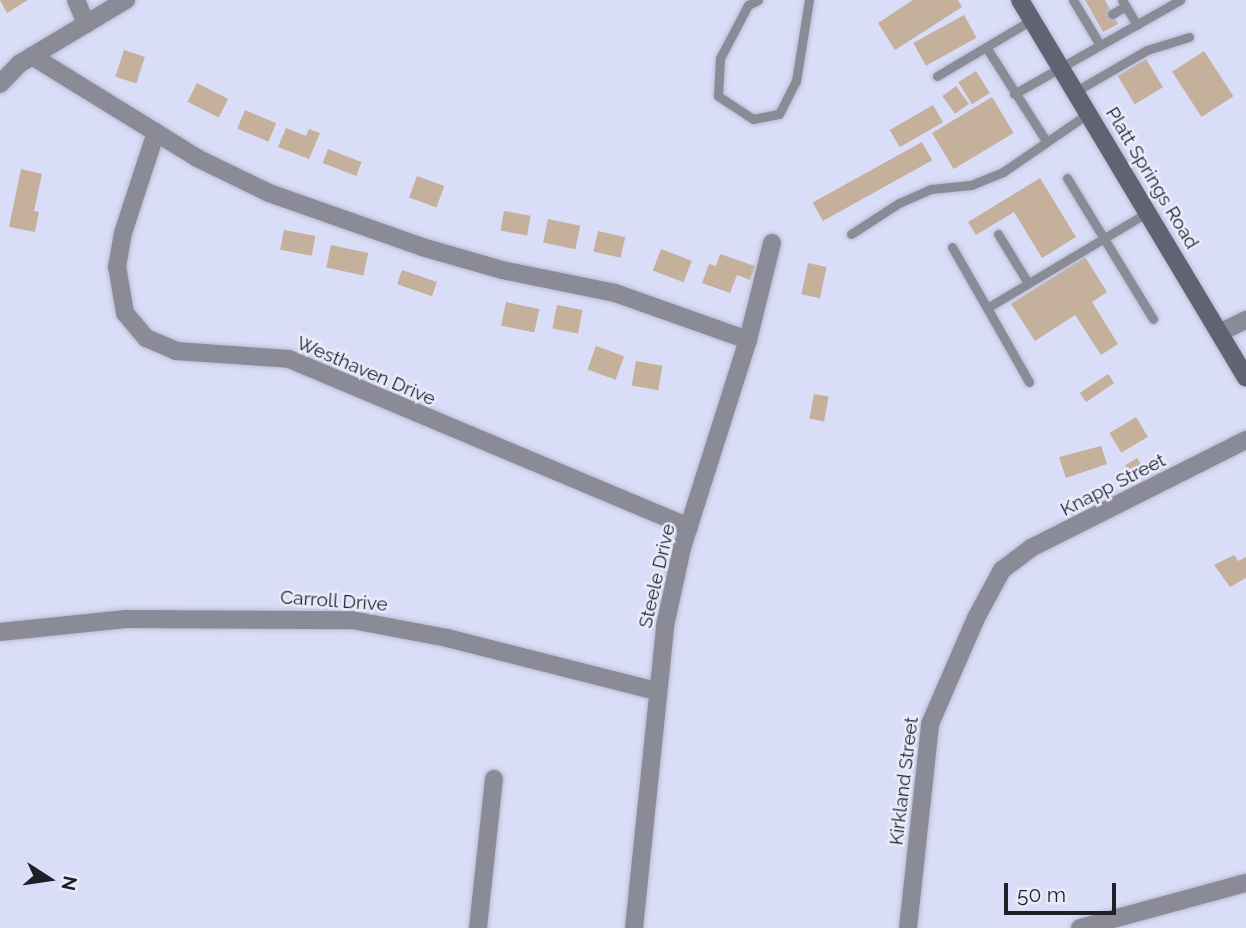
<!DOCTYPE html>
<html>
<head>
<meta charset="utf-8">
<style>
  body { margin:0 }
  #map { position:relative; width:1246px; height:928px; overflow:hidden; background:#daddf8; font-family:Raleway,sans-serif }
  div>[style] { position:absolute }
  .building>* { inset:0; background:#c5b09c; transform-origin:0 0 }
  .roads { filter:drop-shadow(0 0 2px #b8bbd3) drop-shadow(0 0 2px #b8bbd3) }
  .service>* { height:9px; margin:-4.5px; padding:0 4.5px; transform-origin:4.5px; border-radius:4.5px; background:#8a8b96 }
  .minor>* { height:18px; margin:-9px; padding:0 9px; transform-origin:9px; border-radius:9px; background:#8a8b96 }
  .secondary>* { height:18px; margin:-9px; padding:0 9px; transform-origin:9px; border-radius:9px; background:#616372 }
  span { translate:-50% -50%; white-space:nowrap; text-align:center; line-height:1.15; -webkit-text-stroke:5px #e9ebfb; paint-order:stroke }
  .street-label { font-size:19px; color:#1f1f29 }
  .north { position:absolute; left:14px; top:844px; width:70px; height:70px; -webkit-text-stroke:5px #e9ebfb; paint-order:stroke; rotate:102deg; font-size:19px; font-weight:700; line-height:28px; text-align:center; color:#1f1f29 }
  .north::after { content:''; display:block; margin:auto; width:24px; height:32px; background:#1f1f29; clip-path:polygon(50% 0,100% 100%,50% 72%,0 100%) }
  .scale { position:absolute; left:1004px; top:883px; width:112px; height:32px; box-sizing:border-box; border:4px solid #1f1f29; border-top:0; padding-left:9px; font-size:21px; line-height:24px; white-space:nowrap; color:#1f1f29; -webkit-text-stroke:5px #e9ebfb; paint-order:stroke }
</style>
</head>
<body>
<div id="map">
  <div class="building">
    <i style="clip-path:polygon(0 0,28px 0,7px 13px)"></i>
    <i style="clip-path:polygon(913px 0,958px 0,962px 7px,895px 50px,878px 23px)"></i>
    <i style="clip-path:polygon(1085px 0,1105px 0,1118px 24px,1103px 32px)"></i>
    <i style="left:964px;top:15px;width:26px;height:58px;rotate:61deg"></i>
    <i style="left:124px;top:50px;width:22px;height:28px;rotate:18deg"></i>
    <i style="left:1204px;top:51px;width:54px;height:38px;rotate:57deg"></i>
    <i style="left:1146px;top:59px;width:33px;height:33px;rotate:59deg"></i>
    <i style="left:976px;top:71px;width:26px;height:21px;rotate:58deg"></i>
    <i style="left:197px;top:83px;width:35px;height:21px;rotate:27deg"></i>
    <i style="left:956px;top:86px;width:22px;height:17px;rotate:54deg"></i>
    <i style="left:992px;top:97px;width:42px;height:70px;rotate:59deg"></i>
    <i style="left:933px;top:105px;width:20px;height:50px;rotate:60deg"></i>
    <i style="left:245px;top:110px;width:34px;height:20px;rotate:23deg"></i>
    <i style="clip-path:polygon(286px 128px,306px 136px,309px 129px,320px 133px,309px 159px,278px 147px)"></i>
    <i style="left:922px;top:142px;width:21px;height:125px;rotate:61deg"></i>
    <i style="left:328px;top:149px;width:36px;height:15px;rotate:21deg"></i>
    <i style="clip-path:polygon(21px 169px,42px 174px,34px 211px,39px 212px,35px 232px,9px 227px)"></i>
    <i style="left:417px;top:176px;width:29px;height:23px;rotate:20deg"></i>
    <i style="clip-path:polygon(1040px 178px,1076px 237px,1042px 258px,1014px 212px,976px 235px,968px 222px)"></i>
    <i style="left:504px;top:211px;width:27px;height:20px;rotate:10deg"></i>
    <i style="left:548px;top:219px;width:33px;height:24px;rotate:12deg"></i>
    <i style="left:284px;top:230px;width:32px;height:20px;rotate:11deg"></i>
    <i style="left:598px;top:231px;width:28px;height:21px;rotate:13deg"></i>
    <i style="left:331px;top:245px;width:38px;height:23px;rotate:12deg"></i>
    <i style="left:661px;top:249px;width:33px;height:23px;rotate:21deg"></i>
    <i style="clip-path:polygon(720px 254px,755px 266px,750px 280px,737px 275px,730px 293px,702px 283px,709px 264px,716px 266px)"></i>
    <i style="clip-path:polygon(1085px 257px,1107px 292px,1092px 302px,1118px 344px,1101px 355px,1075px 315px,1035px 341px,1011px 304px)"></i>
    <i style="left:808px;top:263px;width:19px;height:32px;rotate:12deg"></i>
    <i style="left:402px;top:270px;width:37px;height:15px;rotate:19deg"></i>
    <i style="left:506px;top:302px;width:34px;height:24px;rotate:12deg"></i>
    <i style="left:557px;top:305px;width:26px;height:24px;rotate:11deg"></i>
    <i style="left:596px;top:346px;width:30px;height:25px;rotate:20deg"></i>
    <i style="left:636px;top:361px;width:27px;height:25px;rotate:10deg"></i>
    <i style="left:1108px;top:374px;width:11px;height:34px;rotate:56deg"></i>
    <i style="left:814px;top:394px;width:15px;height:25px;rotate:11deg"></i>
    <i style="left:1136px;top:417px;width:23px;height:31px;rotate:59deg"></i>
    <i style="clip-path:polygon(1101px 446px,1107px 464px,1066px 478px,1059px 457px)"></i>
    <i style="left:1137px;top:458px;width:15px;height:14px;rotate:58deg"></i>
    <i style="clip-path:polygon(1234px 555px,1238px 561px,1246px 557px,1246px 578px,1230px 587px,1214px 565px)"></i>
  </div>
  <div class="roads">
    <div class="service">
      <i style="left:758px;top:0;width:11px;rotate:153deg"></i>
      <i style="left:748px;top:5px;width:60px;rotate:117.8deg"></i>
      <i style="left:720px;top:58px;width:38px;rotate:93deg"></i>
      <i style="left:718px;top:96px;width:42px;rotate:33.3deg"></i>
      <i style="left:753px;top:119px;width:26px;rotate:-11deg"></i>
      <i style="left:779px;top:114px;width:37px;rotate:-63deg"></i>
      <i style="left:796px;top:81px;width:82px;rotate:-80.9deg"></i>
      <i style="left:1073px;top:0;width:52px;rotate:59deg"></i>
      <i style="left:1122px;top:0;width:29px;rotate:59deg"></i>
      <i style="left:1112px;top:14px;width:16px;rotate:-30deg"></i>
      <i style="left:1033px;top:19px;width:55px;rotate:149.2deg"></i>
      <i style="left:986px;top:47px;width:112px;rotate:57.4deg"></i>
      <i style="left:937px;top:76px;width:57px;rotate:-30.6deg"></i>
      <i style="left:1076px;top:91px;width:82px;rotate:-30deg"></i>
      <i style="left:1147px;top:50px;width:44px;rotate:-17.2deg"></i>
      <i style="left:1014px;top:94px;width:191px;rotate:-29.5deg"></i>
      <i style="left:1067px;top:178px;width:165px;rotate:58.6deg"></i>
      <i style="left:851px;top:234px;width:57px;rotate:-32.9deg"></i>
      <i style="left:899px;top:203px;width:35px;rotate:-24deg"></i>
      <i style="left:931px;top:189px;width:40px;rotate:-5.7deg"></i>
      <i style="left:971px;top:185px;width:35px;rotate:-22deg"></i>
      <i style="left:1003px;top:172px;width:104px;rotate:-34.5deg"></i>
      <i style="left:998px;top:234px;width:57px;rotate:58.5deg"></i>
      <i style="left:952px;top:247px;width:70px;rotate:60.2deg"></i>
      <i style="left:1029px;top:382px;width:85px;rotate:-119.6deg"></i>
      <i style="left:987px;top:308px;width:187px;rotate:-30.8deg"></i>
    </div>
    <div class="minor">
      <i style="left:76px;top:0;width:26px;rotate:67deg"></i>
      <i style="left:32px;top:56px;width:194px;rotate:31.7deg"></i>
      <i style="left:197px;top:158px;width:80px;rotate:25.9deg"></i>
      <i style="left:269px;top:193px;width:162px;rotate:19.4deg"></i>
      <i style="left:422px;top:247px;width:83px;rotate:16deg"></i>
      <i style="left:502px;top:270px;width:115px;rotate:11.5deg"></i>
      <i style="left:615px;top:293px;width:141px;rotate:19.5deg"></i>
      <i style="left:0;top:84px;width:28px;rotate:-46deg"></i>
      <i style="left:19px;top:64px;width:125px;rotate:-30.9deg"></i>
      <i style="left:156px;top:132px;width:106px;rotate:108.1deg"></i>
      <i style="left:123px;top:233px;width:34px;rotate:100deg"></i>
      <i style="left:117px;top:266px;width:48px;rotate:80.3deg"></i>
      <i style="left:125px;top:313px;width:33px;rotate:50deg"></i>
      <i style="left:146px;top:338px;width:33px;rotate:23deg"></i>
      <i style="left:176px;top:351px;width:113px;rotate:4deg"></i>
      <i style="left:289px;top:359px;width:434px;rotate:22.8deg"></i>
      <i style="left:1221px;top:332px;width:28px;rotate:-26deg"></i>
      <i style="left:0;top:632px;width:127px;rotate:-5.9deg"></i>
      <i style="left:126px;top:619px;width:226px;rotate:0.3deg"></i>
      <i style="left:352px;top:620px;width:97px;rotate:10.7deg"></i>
      <i style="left:447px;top:638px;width:217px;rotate:14.2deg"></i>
      <i style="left:478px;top:928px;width:150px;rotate:-83.9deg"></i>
      <i style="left:634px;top:928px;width:304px;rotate:-84.1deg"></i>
      <i style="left:665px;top:626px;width:80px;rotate:-77.7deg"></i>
      <i style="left:682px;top:548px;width:218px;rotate:-72.4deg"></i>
      <i style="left:748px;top:340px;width:100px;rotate:-76.1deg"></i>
      <i style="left:908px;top:928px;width:205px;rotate:-83.8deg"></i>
      <i style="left:930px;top:724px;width:116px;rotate:-66.5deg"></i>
      <i style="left:976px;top:618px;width:55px;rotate:-61.6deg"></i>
      <i style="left:1002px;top:570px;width:36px;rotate:-37deg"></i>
      <i style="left:1031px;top:548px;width:241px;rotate:-26.7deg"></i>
      <i style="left:1080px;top:928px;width:172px;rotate:-15.2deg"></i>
    </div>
    <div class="secondary">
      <i style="left:1020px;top:0;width:440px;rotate:59.1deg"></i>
    </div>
  </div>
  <div class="street-label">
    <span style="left:1152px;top:178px;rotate:59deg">Platt Springs Road</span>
    <span style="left:366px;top:371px;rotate:23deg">Westhaven Drive</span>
    <span style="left:1113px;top:485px;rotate:-27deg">Knapp Street</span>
    <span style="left:657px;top:576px;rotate:-77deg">Steele Drive</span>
    <span style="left:334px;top:601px;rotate:4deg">Carroll Drive</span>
    <span style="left:904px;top:781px;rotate:-83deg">Kirkland Street</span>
  </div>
  <div class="north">N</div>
  <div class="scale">50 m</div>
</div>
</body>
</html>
